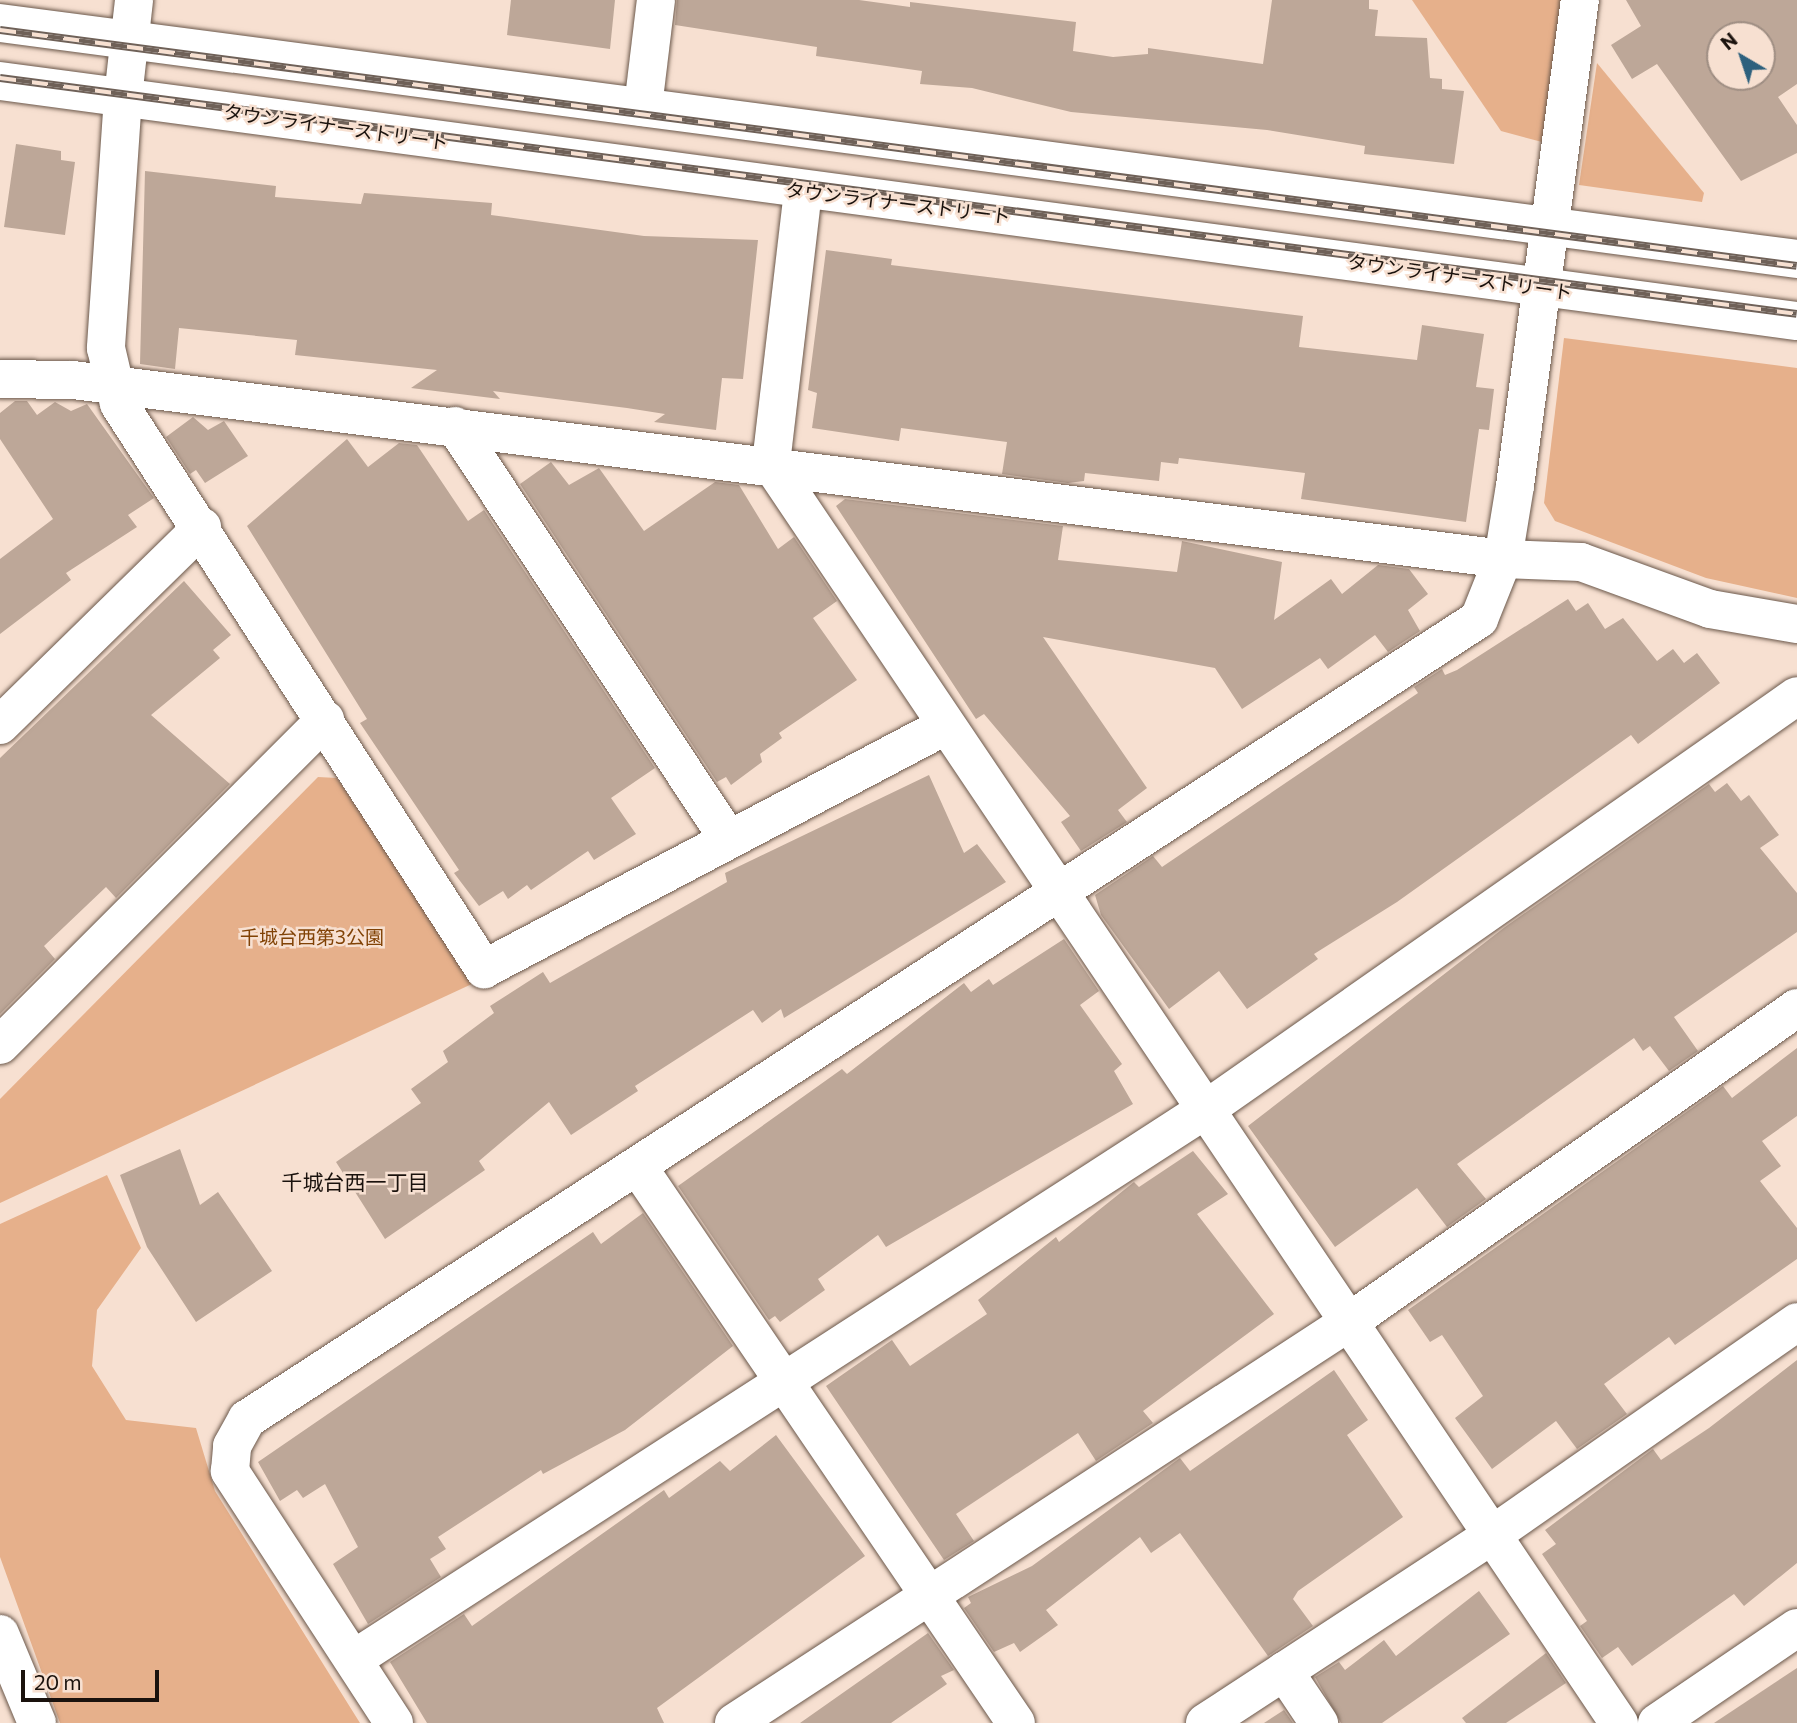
<!DOCTYPE html>
<html>
<head>
<meta charset="utf-8">
<style>
  body { margin:0 }
  #map { position:relative; width:1797px; height:1723px; overflow:hidden; background:#f7e0d1; font-family:Commissioner,"Noto Sans JP",sans-serif }
  div>[style] { position:absolute }
  .green>* { inset:0; background:#e6b08b }
  .building>* { inset:0; background:#bda798 }
  .roads { filter:drop-shadow(0 0 2px #6b584b) drop-shadow(0 0 2px #6b584b) }
  .minor>* { height:38px; margin:-19px; padding:0 19px; transform-origin:19px; border-radius:19px; background:#fff }
  .tertiary>* { height:38px; margin:-19px; padding:0 19px; transform-origin:19px; border-radius:19px; background:#fff }
  .rail>* { height:8px; margin-top:-4px; transform-origin:0; background:repeating-linear-gradient(90deg,#f7e0d1 0 16px,#6f6158 0 32px); box-sizing:border-box; border-block:2px solid #6f6158 }
  span { translate:-50% -50%; white-space:nowrap; text-align:center; line-height:1.15; -webkit-text-stroke:5px #f7e0d1; paint-order:stroke }
  .street-label { font-size:19px; color:#1a120d }
  .park-label { font-size:19px; color:#814205 }
  .neighbourhood-label { font-size:21px; color:#1a120d }
  .north { position:absolute; left:1706px; top:21px; width:70px; height:70px; box-sizing:border-box; background:#f7e0d1; border:2px solid #9f8e83; border-radius:50%; rotate:321deg; font-size:19px; font-weight:700; line-height:28px; text-align:center; color:#1a120d }
  .north::after { content:''; display:block; margin:auto; width:24px; height:32px; background:#2d607d; clip-path:polygon(50% 0,100% 100%,50% 72%,0 100%) }
  .scale { position:absolute; left:21px; top:1670px; width:138px; height:32px; box-sizing:border-box; border:4px solid #1a120d; border-top:0; padding-left:9px; font-size:21px; line-height:24px; white-space:nowrap; color:#1a120d; -webkit-text-stroke:5px #f7e0d1; paint-order:stroke }
</style>
</head>
<body>
<div id="map">
  <div class="green">
    <i style="clip-path:polygon(1412px 0,1562px 0,1542px 142px,1501px 131px)"></i>
    <i style="clip-path:polygon(1597px 63px,1704px 193px,1702px 202px,1579px 185px)"></i>
    <i style="clip-path:polygon(1564px 338px,1797px 368px,1797px 598px,1706px 578px,1555px 521px,1544px 503px)"></i>
    <i style="clip-path:polygon(318px 777px,337px 778px,474px 983px,0 1203px,0 1099px)"></i>
    <i style="clip-path:polygon(107px 1175px,141px 1248px,97px 1310px,92px 1366px,126px 1420px,196px 1428px,215px 1491px,360px 1723px,60px 1723px,0 1557px,0 1224px)"></i>
  </div>
  <div class="building">
    <i style="clip-path:polygon(511px 0,615px 0,610px 49px,507px 35px)"></i>
    <i style="clip-path:polygon(677px 0,859px 0,910px 7px,910px 2px,1076px 22px,1073px 51px,1113px 57px,1148px 54px,1148px 48px,1263px 64px,1272px 0,1369px 0,1369px 9px,1378px 10px,1375px 36px,1427px 38px,1430px 78px,1442px 79px,1442px 89px,1464px 91px,1454px 164px,1364px 154px,1365px 146px,1267px 130px,1071px 112px,972px 88px,920px 84px,922px 71px,816px 56px,817px 47px,675px 25px)"></i>
    <i style="clip-path:polygon(evenodd,1626px 0,1797px 0,1797px 84px,1778px 97px,1797px 125px,1797px 153px,1741px 181px,1657px 64px,1632px 79px,1611px 45px,1641px 26px,1626px 0,1720px 35px,1762px 35px,1762px 77px,1720px 77px,1720px 35px)"></i>
    <i style="clip-path:polygon(16px 144px,61px 151px,61px 160px,75px 162px,65px 235px,4px 227px)"></i>
    <i style="clip-path:polygon(145px 171px,276px 186px,275px 197px,361px 204px,364px 193px,492px 203px,491px 215px,644px 236px,758px 240px,743px 379px,722px 378px,716px 430px,654px 422px,665px 414px,627px 408px,493px 391px,500px 399px,411px 388px,437px 370px,295px 355px,297px 340px,179px 328px,175px 369px,140px 364px)"></i>
    <i style="clip-path:polygon(826px 250px,892px 259px,891px 265px,1303px 316px,1299px 347px,1417px 360px,1422px 325px,1484px 334px,1476px 387px,1494px 389px,1489px 430px,1479px 429px,1466px 522px,1301px 499px,1305px 473px,1179px 458px,1178px 464px,1161px 462px,1159px 481px,1085px 473px,1084px 481px,1068px 483px,1002px 474px,1007px 442px,901px 428px,899px 441px,812px 428px,817px 393px,808px 390px)"></i>
    <i style="clip-path:polygon(15px 401px,27px 401px,37px 415px,55px 402px,71px 411px,87px 404px,154px 498px,128px 515px,137px 527px,66px 573px,71px 580px,0 634px,0 559px,53px 519px,0 439px,0 413px)"></i>
    <i style="clip-path:polygon(193px 417px,208px 430px,224px 421px,248px 456px,205px 483px,196px 470px,190px 474px,166px 437px)"></i>
    <i style="clip-path:polygon(347px 439px,368px 467px,399px 443px,417px 445px,468px 521px,484px 510px,655px 768px,611px 798px,636px 834px,594px 860px,588px 851px,531px 890px,527px 885px,508px 899px,503px 891px,479px 906px,454px 873px,459px 870px,360px 723px,367px 719px,247px 526px)"></i>
    <i style="clip-path:polygon(551px 462px,569px 485px,599px 468px,644px 531px,715px 482px,739px 485px,778px 549px,794px 537px,837px 601px,813px 618px,857px 680px,779px 733px,782px 738px,760px 754px,762px 762px,731px 785px,726px 777px,717px 782px,520px 484px)"></i>
    <i style="clip-path:polygon(845px 499px,1063px 526px,1058px 560px,1177px 572px,1182px 541px,1282px 562px,1274px 620px,1331px 579px,1342px 594px,1378px 565px,1409px 569px,1428px 594px,1408px 610px,1420px 631px,1388px 652px,1375px 635px,1328px 669px,1320px 658px,1242px 709px,1215px 668px,1043px 637px,1147px 788px,1118px 810px,1127px 822px,1081px 851px,1061px 822px,1070px 816px,984px 714px,976px 719px,836px 506px)"></i>
    <i style="clip-path:polygon(184px 581px,231px 635px,213px 650px,220px 658px,151px 715px,230px 784px,116px 898px,106px 887px,44px 946px,55px 959px,0 1014px,0 758px)"></i>
    <i style="clip-path:polygon(1568px 599px,1576px 611px,1588px 603px,1605px 629px,1623px 618px,1657px 661px,1673px 649px,1684px 663px,1697px 653px,1720px 683px,1638px 744px,1631px 735px,1397px 902px,1314px 954px,1318px 959px,1247px 1009px,1219px 971px,1169px 1009px,1101px 915px,1095px 895px,1153px 856px,1162px 867px,1418px 693px,1414px 687px,1442px 669px,1445px 675px,1457px 670px)"></i>
    <i style="clip-path:polygon(929px 775px,964px 853px,977px 844px,1006px 882px,784px 1018px,781px 1009px,762px 1023px,753px 1010px,635px 1086px,638px 1091px,571px 1135px,549px 1102px,479px 1161px,485px 1170px,385px 1239px,336px 1162px,421px 1103px,411px 1089px,448px 1062px,443px 1051px,494px 1013px,490px 1006px,543px 972px,550px 983px,727px 882px,725px 873px)"></i>
    <i style="clip-path:polygon(1727px 783px,1741px 801px,1749px 795px,1779px 835px,1760px 848px,1797px 893px,1797px 932px,1674px 1017px,1698px 1051px,1669px 1071px,1650px 1046px,1643px 1051px,1634px 1038px,1457px 1164px,1486px 1199px,1447px 1227px,1417px 1188px,1335px 1247px,1248px 1126px,1505px 927px,1709px 784px,1715px 792px)"></i>
    <i style="clip-path:polygon(1064px 939px,1099px 991px,1080px 1005px,1122px 1064px,1114px 1071px,1133px 1104px,886px 1247px,878px 1235px,818px 1279px,825px 1290px,780px 1322px,775px 1316px,769px 1320px,678px 1186px,842px 1069px,847px 1074px,964px 983px,971px 992px,989px 979px,993px 985px)"></i>
    <i style="clip-path:polygon(1797px 1048px,1797px 1116px,1762px 1141px,1781px 1166px,1760px 1181px,1797px 1228px,1797px 1259px,1675px 1345px,1669px 1337px,1604px 1384px,1627px 1414px,1577px 1449px,1556px 1421px,1492px 1469px,1455px 1418px,1483px 1396px,1442px 1335px,1430px 1342px,1408px 1310px,1723px 1086px,1732px 1098px)"></i>
    <i style="clip-path:polygon(180px 1149px,200px 1205px,218px 1192px,272px 1271px,196px 1322px,147px 1247px,120px 1175px)"></i>
    <i style="clip-path:polygon(1193px 1151px,1228px 1194px,1197px 1214px,1274px 1314px,1143px 1411px,1153px 1423px,1096px 1461px,1078px 1433px,956px 1514px,974px 1541px,944px 1560px,826px 1386px,892px 1340px,910px 1366px,987px 1314px,978px 1300px,1056px 1237px,1059px 1242px,1134px 1182px,1139px 1187px)"></i>
    <i style="clip-path:polygon(643px 1213px,733px 1346px,625px 1430px,543px 1474px,541px 1470px,438px 1537px,446px 1549px,430px 1559px,441px 1577px,368px 1624px,333px 1564px,358px 1547px,325px 1484px,303px 1498px,297px 1490px,280px 1501px,258px 1462px,593px 1232px,601px 1244px)"></i>
    <i style="clip-path:polygon(1797px 1360px,1797px 1563px,1744px 1606px,1734px 1594px,1632px 1666px,1618px 1647px,1602px 1658px,1580px 1626px,1587px 1621px,1542px 1554px,1556px 1544px,1545px 1530px,1653px 1449px,1661px 1460px,1709px 1428px)"></i>
    <i style="clip-path:polygon(1334px 1370px,1368px 1420px,1347px 1435px,1403px 1517px,1298px 1591px,1293px 1599px,1313px 1626px,1268px 1656px,1180px 1533px,1151px 1553px,1140px 1537px,1046px 1610px,1058px 1625px,1020px 1652px,1014px 1643px,994px 1652px,964px 1608px,971px 1603px,968px 1597px,1032px 1566px,1180px 1458px,1190px 1471px)"></i>
    <i style="clip-path:polygon(776px 1435px,865px 1556px,657px 1708px,664px 1723px,427px 1723px,390px 1662px,464px 1614px,472px 1626px,664px 1490px,669px 1498px,720px 1461px,730px 1471px)"></i>
    <i style="clip-path:polygon(1479px 1591px,1510px 1634px,1382px 1723px,1341px 1723px,1315px 1677px,1339px 1662px,1345px 1670px,1384px 1640px,1396px 1656px)"></i>
    <i style="clip-path:polygon(928px 1633px,954px 1670px,941px 1676px,947px 1684px,891px 1723px,800px 1723px)"></i>
    <i style="clip-path:polygon(1546px 1653px,1566px 1683px,1506px 1723px,1466px 1723px,1462px 1718px)"></i>
    <i style="clip-path:polygon(1797px 1668px,1797px 1723px,1714px 1723px)"></i>
    <i style="clip-path:polygon(1284px 1710px,1293px 1723px,1264px 1723px)"></i>
  </div>
  <div class="roads">
    <div class="minor">
      <i style="left:123px;top:97px;width:252px;rotate:93.9deg"></i>
      <i style="left:106px;top:348px;width:57px;rotate:76.9deg"></i>
      <i style="left:119px;top:404px;width:673px;rotate:57.14deg"></i>
      <i style="left:484px;top:969px;width:521px;rotate:-27.79deg"></i>
      <i style="left:643px;top:107px;width:108px;rotate:-83.1deg"></i>
      <i style="left:803px;top:191px;width:275px;rotate:96.7deg"></i>
      <i style="left:771px;top:464px;width:1518px;rotate:56.04deg"></i>
      <i style="left:0;top:379px;width:73px;rotate:0.8deg"></i>
      <i style="left:73px;top:380px;width:1441px;rotate:7.13deg"></i>
      <i style="left:1503px;top:559px;width:78px;rotate:2.2deg"></i>
      <i style="left:1581px;top:562px;width:137px;rotate:20deg"></i>
      <i style="left:1710px;top:609px;width:88px;rotate:9.8deg"></i>
      <i style="left:455px;top:426px;width:496px;rotate:56.5deg"></i>
      <i style="left:0;top:725px;width:283px;rotate:-44.4deg"></i>
      <i style="left:0;top:1045px;width:460px;rotate:-45deg"></i>
      <i style="left:638px;top:1167px;width:672px;rotate:55.79deg"></i>
      <i style="left:354px;top:1659px;width:1013px;rotate:-32.83deg"></i>
      <i style="left:1205px;top:1110px;width:722px;rotate:-34.97deg"></i>
      <i style="left:1284px;top:1671px;width:63px;rotate:56.1deg"></i>
      <i style="left:394px;top:1723px;width:301px;rotate:-123.1deg"></i>
      <i style="left:230px;top:1471px;width:25px;rotate:-85deg"></i>
      <i style="left:232px;top:1446px;width:31px;rotate:-61deg"></i>
      <i style="left:247px;top:1419px;width:1469px;rotate:-33deg"></i>
      <i style="left:1479px;top:619px;width:65px;rotate:-68.2deg"></i>
      <i style="left:1503px;top:559px;width:74px;rotate:-80.7deg"></i>
      <i style="left:1515px;top:486px;width:490px;rotate:-82.4deg"></i>
      <i style="left:734px;top:1723px;width:734px;rotate:-33.11deg"></i>
      <i style="left:1349px;top:1322px;width:547px;rotate:-35.03deg"></i>
      <i style="left:1205px;top:1723px;width:343px;rotate:-33.2deg"></i>
      <i style="left:1492px;top:1535px;width:372px;rotate:-34.9deg"></i>
      <i style="left:1657px;top:1723px;width:169px;rotate:-34.2deg"></i>
    </div>
    <div class="tertiary">
      <i style="left:0;top:23px;width:1812px;rotate:7.48deg"></i>
      <i style="left:0;top:81px;width:1813px;rotate:7.61deg"></i>
      <i style="left:123px;top:97px;width:98px;rotate:-83.5deg"></i>
      <i style="left:0;top:1634px;width:96px;rotate:67.4deg"></i>
    </div>
  </div>
  <div class="rail">
    <i style="left:0;top:30px;width:1812px;rotate:7.48deg"></i>
    <i style="left:0;top:78px;width:1812px;rotate:7.48deg"></i>
  </div>
  <div class="street-label">
    <span style="left:336px;top:127px;rotate:8deg">タウンライナーストリート</span>
    <span style="left:898px;top:203px;rotate:7deg">タウンライナーストリート</span>
    <span style="left:1460px;top:277px;rotate:8deg">タウンライナーストリート</span>
  </div>
  <div class="park-label">
    <span style="left:312px;top:937px">千城台西第3公園</span>
  </div>
  <div class="neighbourhood-label">
    <span style="left:355px;top:1182px">千城台西一丁目</span>
  </div>
  <div class="north">N</div>
  <div class="scale">20 m</div>
</div>
</body>
</html>
